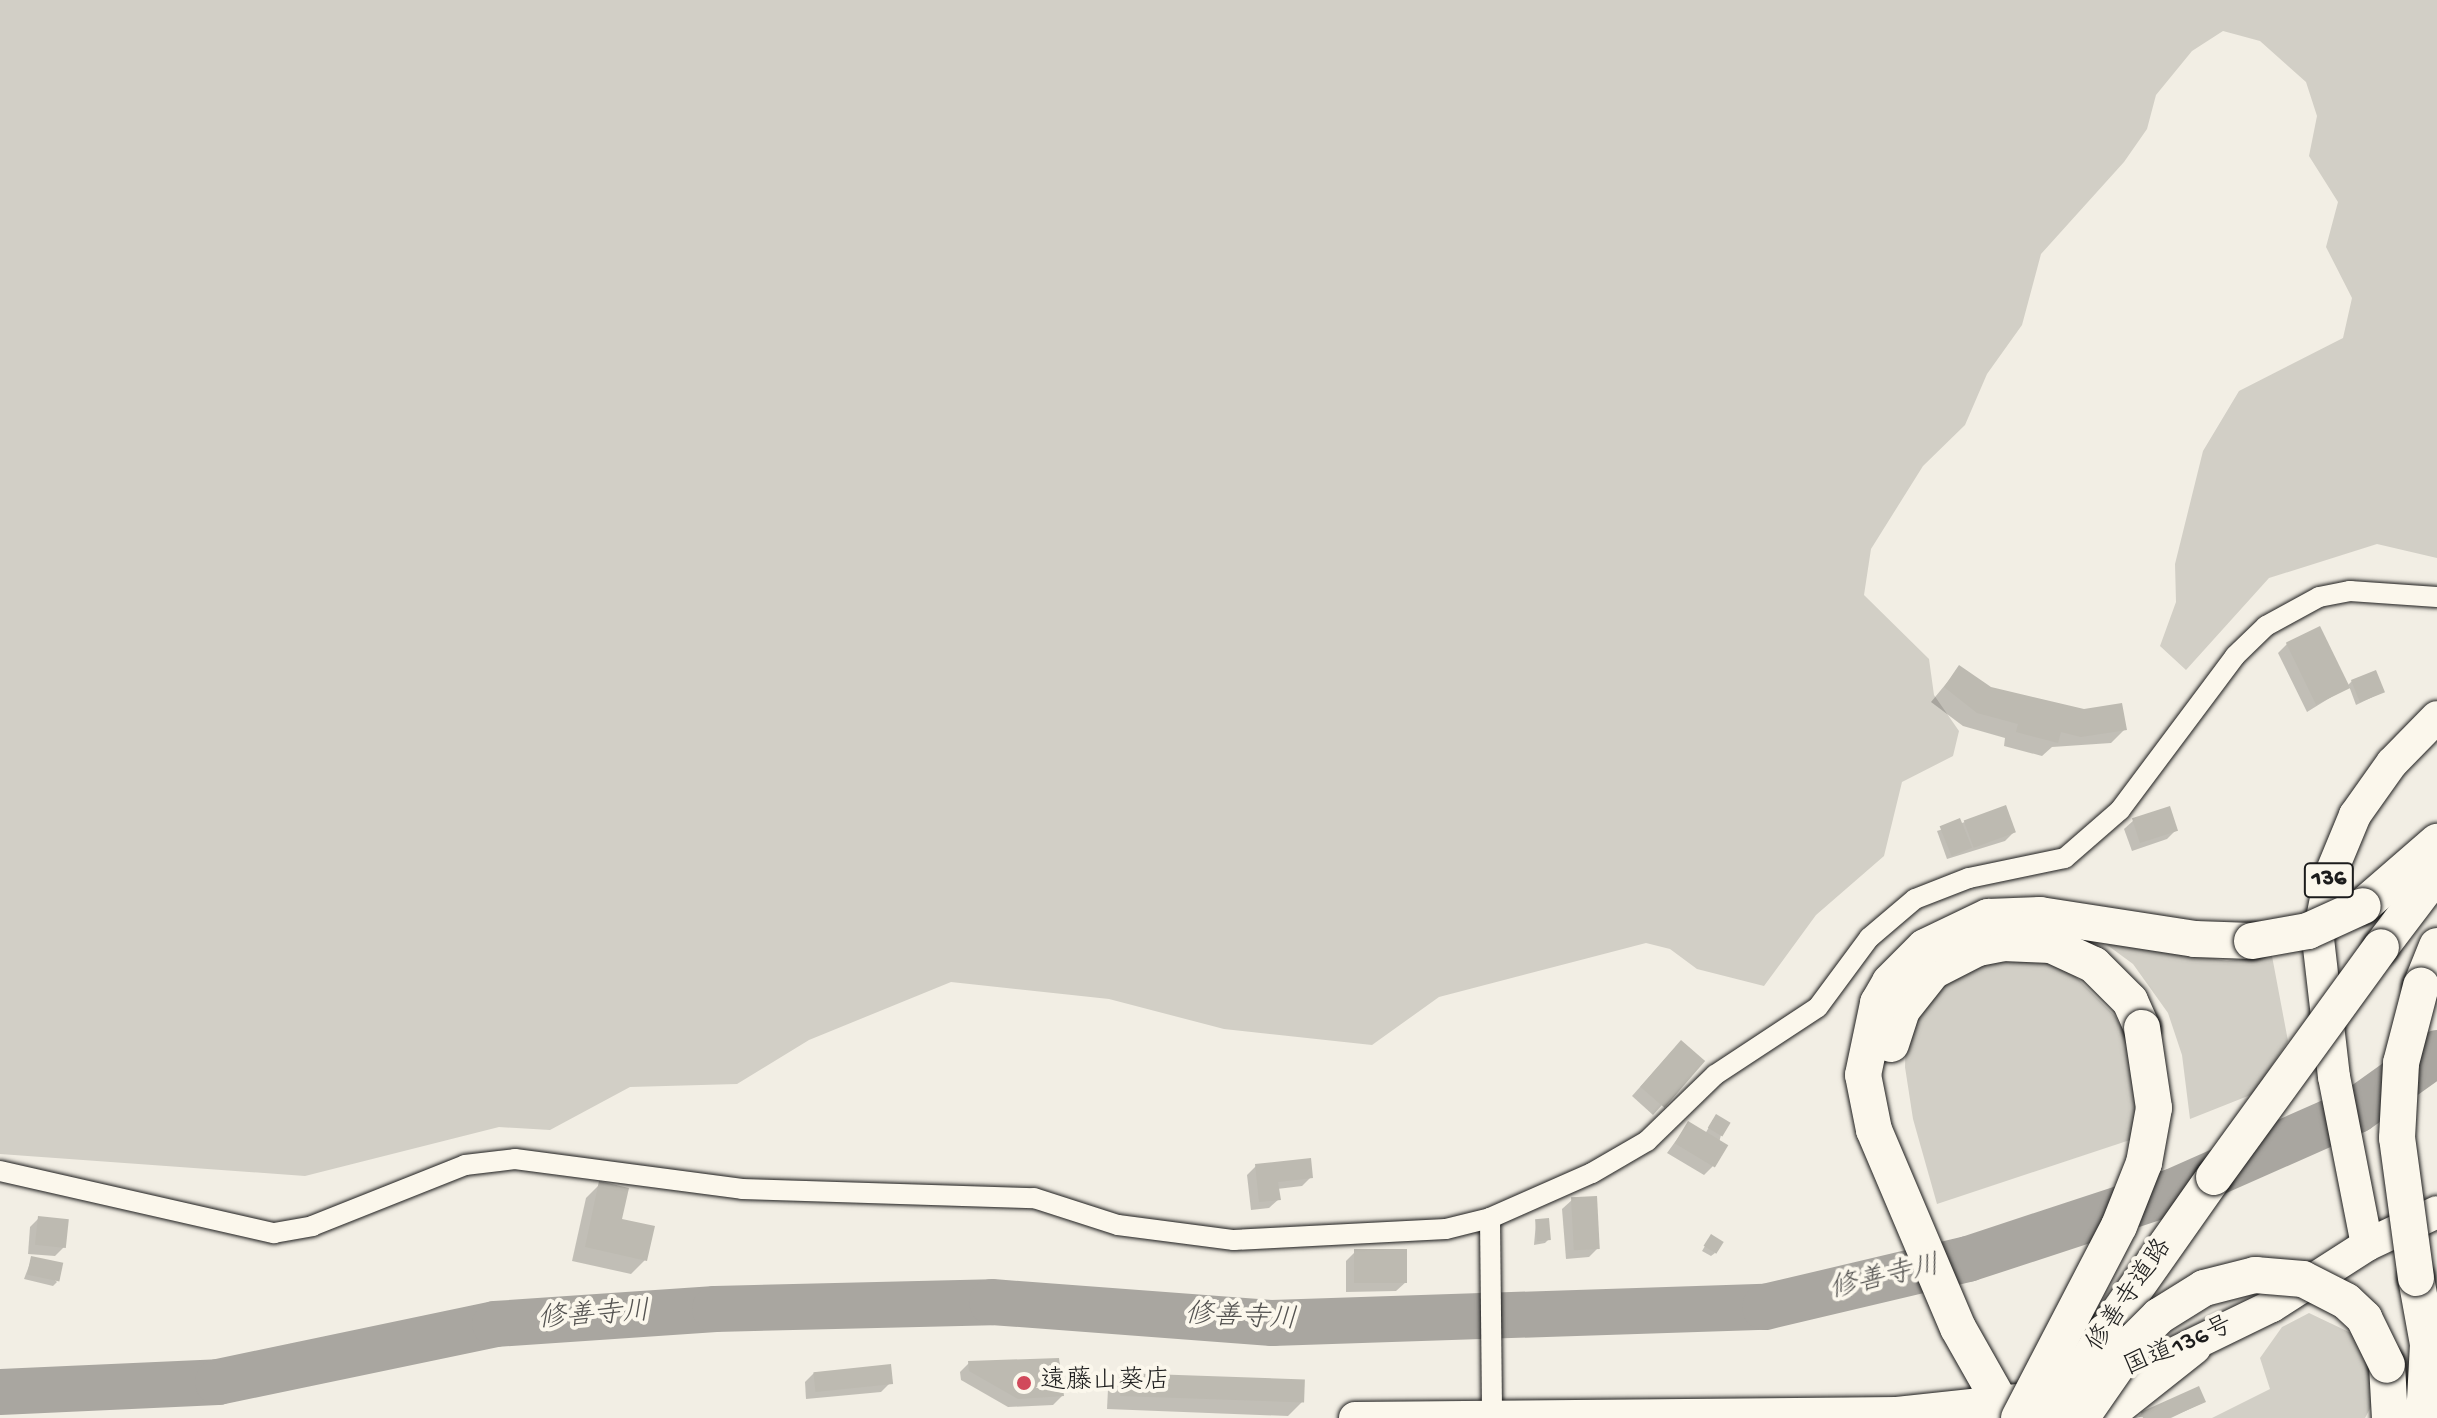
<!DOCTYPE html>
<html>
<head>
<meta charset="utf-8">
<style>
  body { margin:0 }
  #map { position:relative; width:2437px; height:1418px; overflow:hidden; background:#f2eee4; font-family:"Gochi Hand","Klee One",sans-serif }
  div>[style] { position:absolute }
  .green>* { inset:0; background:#d2cfc6 }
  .shadow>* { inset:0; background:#0003 }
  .river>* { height:46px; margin:-23px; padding:0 23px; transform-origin:23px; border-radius:23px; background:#a9a6a0 }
  .building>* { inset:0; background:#bdbab1; transform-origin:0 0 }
  .roads { filter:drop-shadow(0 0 2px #1c1c1c) drop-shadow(0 0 2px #1c1c1c) }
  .minor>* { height:20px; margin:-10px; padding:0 10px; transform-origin:10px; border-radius:10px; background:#fbf7ec }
  .primary>* { height:32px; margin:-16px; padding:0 16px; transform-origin:16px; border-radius:16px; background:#fbf7ec }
  .trunk>* { height:32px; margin:-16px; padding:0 16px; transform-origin:16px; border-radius:16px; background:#fbf7ec }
  .motorway>* { height:36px; margin:-18px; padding:0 18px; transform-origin:18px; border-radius:18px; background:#fbf7ec }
  .bridges { filter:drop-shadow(0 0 2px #1c1c1c) drop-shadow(0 0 2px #1c1c1c) }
  .motorway-bridge>* { height:36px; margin:-18px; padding:0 18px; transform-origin:18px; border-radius:18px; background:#fbf7ec }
  .dots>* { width:22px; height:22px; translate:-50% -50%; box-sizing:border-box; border:4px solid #fbf7ec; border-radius:50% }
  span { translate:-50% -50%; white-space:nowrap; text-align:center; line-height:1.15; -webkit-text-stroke:8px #fbf7ec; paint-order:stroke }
  .shield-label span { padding:2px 6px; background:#fbf7ec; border:2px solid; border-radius:6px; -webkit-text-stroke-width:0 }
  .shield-label { font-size:24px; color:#1c1c1c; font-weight:700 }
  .street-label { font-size:26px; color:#1c1c1c }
  .poi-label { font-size:26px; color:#1c1c1c }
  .left { translate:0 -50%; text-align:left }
  .water-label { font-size:28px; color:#545351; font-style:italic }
</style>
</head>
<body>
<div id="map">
  <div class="green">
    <i style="clip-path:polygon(0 0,2437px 0,2437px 558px,2377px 544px,2269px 578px,2186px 670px,2160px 646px,2176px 602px,2175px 564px,2203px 451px,2239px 391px,2343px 338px,2352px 298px,2326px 247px,2338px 202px,2309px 156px,2317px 116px,2306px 82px,2260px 41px,2223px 31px,2192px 51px,2156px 95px,2147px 129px,2124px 162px,2041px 254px,2022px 325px,1987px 374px,1965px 425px,1923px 466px,1871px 549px,1864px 595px,1929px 659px,1934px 695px,1959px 731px,1953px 756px,1902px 782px,1884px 856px,1816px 915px,1764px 986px,1697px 969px,1670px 949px,1646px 943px,1439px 997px,1372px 1045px,1224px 1029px,1109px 999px,951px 982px,809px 1040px,737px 1084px,630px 1087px,550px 1130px,499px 1127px,305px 1176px,0 1154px)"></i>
    <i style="clip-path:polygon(2099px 939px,2227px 961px,2272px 956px,2288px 1041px,2253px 1094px,2190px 1119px,2182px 1055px,2168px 1013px,2133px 964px)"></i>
    <i style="clip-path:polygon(2009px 957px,2045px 960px,2070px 971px,2115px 1016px,2133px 1048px,2142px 1093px,2133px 1139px,1937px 1204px,1913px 1119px,1905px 1067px,1906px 1035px,1944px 977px)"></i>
    <i style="clip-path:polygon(2309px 1313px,2351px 1333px,2371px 1359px,2373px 1403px,2365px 1418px,2212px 1418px,2270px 1389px,2260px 1358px,2282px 1327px)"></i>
  </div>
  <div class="shadow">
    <i style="clip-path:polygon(2287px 644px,2347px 686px,2352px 681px,2383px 692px,2356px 705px,2349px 686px,2307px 712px,2278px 653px)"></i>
    <i style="clip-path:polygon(1959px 668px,1990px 689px,2125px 729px,2111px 743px,2052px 747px,2042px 756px,2004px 746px,2005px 738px,1963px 726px,1931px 702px)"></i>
    <i style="clip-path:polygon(2134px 820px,2176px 830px,2167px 839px,2132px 851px,2124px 829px)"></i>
    <i style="clip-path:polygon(1965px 822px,2014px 832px,2005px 841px,1947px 859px,1937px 831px)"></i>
    <i style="clip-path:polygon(1672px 1051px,1702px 1061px,1653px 1115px,1632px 1096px)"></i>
    <i style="clip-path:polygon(1713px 1120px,1721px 1135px,1713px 1166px,1704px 1175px,1667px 1153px,1688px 1124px,1705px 1134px)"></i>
    <i style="clip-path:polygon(1256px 1166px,1311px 1177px,1302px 1186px,1277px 1189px,1279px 1199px,1269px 1208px,1251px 1210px,1247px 1175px)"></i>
    <i style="clip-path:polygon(600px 1184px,645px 1260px,631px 1274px,572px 1261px,586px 1198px)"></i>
    <i style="clip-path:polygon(1572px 1200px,1598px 1248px,1589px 1257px,1566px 1259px,1562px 1209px)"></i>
    <i style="clip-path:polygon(39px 1218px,64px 1247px,55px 1256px,28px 1254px,30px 1227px)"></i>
    <i style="clip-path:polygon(1536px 1222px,1549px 1239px,1545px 1243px,1534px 1245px)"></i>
    <i style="clip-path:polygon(1708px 1241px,1715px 1253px,1711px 1256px,1702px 1251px)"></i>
    <i style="clip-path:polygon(1355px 1252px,1406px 1282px,1396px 1291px,1346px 1292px,1346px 1261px)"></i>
    <i style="clip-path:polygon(32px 1258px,57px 1282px,53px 1286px,24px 1279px)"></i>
    <i style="clip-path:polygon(969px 1363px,1062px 1396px,1053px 1405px,1008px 1407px,961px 1380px,960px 1372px)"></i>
    <i style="clip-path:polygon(814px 1373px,890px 1383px,881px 1392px,806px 1399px,805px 1382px)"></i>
    <i style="clip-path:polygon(1122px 1375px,1302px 1402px,1288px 1416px,1107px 1409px,1108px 1389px)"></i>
    <i style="clip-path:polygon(2204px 1402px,2171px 1418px,2138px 1417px,2142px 1413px)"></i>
  </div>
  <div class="river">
    <i style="left:0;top:1392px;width:218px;rotate:-2.6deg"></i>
    <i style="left:218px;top:1382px;width:283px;rotate:-11.8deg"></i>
    <i style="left:495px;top:1324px;width:221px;rotate:-3.9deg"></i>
    <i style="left:715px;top:1309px;width:277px;rotate:-1.4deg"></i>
    <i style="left:992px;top:1302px;width:281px;rotate:4.3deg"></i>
    <i style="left:1272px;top:1323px;width:493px;rotate:-1.9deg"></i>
    <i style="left:1765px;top:1307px;width:209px;rotate:-13.3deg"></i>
    <i style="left:1968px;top:1259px;width:215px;rotate:-18.2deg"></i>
    <i style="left:2172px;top:1192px;width:202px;rotate:-23.9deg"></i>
    <i style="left:2357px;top:1110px;width:98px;rotate:-35.5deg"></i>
  </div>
  <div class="building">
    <i style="left:2320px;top:626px;width:69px;height:38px;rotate:64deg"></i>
    <i style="clip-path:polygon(1959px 665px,1991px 687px,2084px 709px,2122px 703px,2127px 730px,2081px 737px,2061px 732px,2058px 743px,2016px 732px,2018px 724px,1977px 713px,1944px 687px)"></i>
    <i style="left:2376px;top:670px;width:24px;height:27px;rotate:68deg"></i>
    <i style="left:2006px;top:805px;width:29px;height:45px;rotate:70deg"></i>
    <i style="left:2170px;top:806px;width:26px;height:40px;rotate:72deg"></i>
    <i style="left:1960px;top:818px;width:32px;height:22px;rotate:68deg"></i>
    <i style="left:1681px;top:1040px;width:32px;height:62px;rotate:41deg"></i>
    <i style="left:1716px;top:1114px;width:17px;height:16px;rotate:31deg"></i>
    <i style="left:1688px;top:1121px;width:47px;height:26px;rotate:31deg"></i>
    <i style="clip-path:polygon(1311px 1158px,1313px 1178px,1278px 1182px,1281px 1200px,1259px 1202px,1255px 1164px)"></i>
    <i style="clip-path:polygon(599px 1181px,629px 1188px,622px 1219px,655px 1226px,647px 1261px,585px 1247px)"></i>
    <i style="left:1597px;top:1196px;width:53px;height:26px;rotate:87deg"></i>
    <i style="left:38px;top:1216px;width:31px;height:29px;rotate:6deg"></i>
    <i style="left:1549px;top:1218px;width:22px;height:14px;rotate:85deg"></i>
    <i style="left:1711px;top:1234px;width:15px;height:14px;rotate:32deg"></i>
    <i style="left:1407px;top:1249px;width:34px;height:53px;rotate:90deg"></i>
    <i style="left:31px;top:1256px;width:33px;height:19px;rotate:12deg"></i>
    <i style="clip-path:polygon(1059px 1358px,1064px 1396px,1018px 1399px,969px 1371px,968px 1361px)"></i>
    <i style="left:891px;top:1364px;width:20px;height:78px;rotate:84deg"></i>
    <i style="left:1121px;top:1373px;width:184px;height:23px;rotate:2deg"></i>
    <i style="clip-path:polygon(2199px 1386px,2206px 1402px,2169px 1418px,2143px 1418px,2141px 1412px)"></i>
  </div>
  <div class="roads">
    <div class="minor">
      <i style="left:0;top:1171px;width:281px;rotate:12.8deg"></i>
      <i style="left:274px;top:1233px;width:39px;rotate:-10deg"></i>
      <i style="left:312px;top:1226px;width:165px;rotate:-21.7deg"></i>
      <i style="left:465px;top:1165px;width:50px;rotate:-6.8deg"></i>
      <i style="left:515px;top:1159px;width:229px;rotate:7.5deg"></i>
      <i style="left:742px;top:1189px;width:292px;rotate:1.8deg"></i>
      <i style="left:1034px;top:1198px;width:88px;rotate:17.8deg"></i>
      <i style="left:1118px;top:1225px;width:117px;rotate:7.4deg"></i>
      <i style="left:1234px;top:1240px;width:212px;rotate:-3deg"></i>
      <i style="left:1446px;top:1229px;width:45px;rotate:-14deg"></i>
      <i style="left:1490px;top:1218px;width:111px;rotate:-23.8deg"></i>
      <i style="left:1592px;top:1173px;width:64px;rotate:-30.2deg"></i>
      <i style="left:1647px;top:1141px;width:95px;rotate:-44.1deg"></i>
      <i style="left:1715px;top:1075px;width:123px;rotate:-33.4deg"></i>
      <i style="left:1818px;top:1007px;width:86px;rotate:-53.5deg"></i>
      <i style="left:1869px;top:938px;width:60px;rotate:-40.3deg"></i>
      <i style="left:1915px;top:899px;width:58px;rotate:-21.3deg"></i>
      <i style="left:1969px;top:878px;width:98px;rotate:-11.8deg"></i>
      <i style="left:2065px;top:858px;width:73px;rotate:-41.1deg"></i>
      <i style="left:2120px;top:810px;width:192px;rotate:-53.2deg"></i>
      <i style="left:2235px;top:656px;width:43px;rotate:-44.1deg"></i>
      <i style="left:2266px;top:626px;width:60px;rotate:-28.7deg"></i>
      <i style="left:2319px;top:597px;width:32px;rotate:-11deg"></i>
      <i style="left:2350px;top:591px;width:87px;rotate:3.9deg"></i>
      <i style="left:1490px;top:1218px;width:197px;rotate:89.4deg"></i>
    </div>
    <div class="primary">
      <i style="left:2367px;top:1245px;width:77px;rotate:-25.2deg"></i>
    </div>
    <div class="trunk">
      <i style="left:2169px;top:1356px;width:114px;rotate:-25.9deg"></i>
      <i style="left:2272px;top:1306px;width:113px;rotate:-32.7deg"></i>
      <i style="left:2367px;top:1245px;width:171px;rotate:-101.1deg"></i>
      <i style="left:2334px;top:1077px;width:139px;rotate:-96.6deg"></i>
      <i style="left:2318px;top:939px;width:67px;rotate:-78.9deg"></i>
      <i style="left:2331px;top:873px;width:63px;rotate:-67.5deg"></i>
      <i style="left:2355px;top:815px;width:64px;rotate:-54.6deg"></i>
      <i style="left:2392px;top:763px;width:64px;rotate:-45.6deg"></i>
      <i style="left:1355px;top:1418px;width:542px;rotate:-0.53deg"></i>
      <i style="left:1897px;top:1413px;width:129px;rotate:-6.2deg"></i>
    </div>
    <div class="motorway">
      <i style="left:2363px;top:906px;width:98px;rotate:-40.9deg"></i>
      <i style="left:2381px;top:947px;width:93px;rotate:-52.9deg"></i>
      <i style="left:2421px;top:986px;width:43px;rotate:-68.2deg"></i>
      <i style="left:1891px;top:1044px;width:36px;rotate:-72deg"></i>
      <i style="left:1902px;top:1010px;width:50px;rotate:-51.5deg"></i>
      <i style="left:1933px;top:971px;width:51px;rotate:-27.1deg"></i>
      <i style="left:1978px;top:948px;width:25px;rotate:-11deg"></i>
      <i style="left:2003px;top:943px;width:48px;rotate:2.4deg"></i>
      <i style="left:2051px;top:945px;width:47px;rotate:24.9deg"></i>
      <i style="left:2094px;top:965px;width:51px;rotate:45deg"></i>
      <i style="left:2130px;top:1001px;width:30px;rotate:66deg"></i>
      <i style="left:2416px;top:1278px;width:67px;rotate:79.7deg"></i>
      <i style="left:2428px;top:1344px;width:74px;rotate:93.1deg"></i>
      <i style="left:2105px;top:1332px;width:189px;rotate:-54.9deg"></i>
      <i style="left:2387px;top:1365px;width:53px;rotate:86.8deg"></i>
      <i style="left:2009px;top:1418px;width:103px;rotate:-119.5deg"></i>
      <i style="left:1958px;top:1328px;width:215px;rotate:-113deg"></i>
      <i style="left:1874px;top:1130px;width:56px;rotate:-101.3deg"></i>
      <i style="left:1863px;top:1075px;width:74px;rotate:-78.2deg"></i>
      <i style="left:1878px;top:1003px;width:24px;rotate:-60deg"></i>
      <i style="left:1890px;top:982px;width:49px;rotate:-45deg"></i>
      <i style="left:1925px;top:947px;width:70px;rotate:-25.5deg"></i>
      <i style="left:1988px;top:917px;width:52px;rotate:-2.2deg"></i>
      <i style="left:2040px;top:915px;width:157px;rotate:8.8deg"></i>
      <i style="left:2195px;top:939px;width:57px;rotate:2deg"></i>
      <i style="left:2103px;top:1418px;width:115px;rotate:-38.3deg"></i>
    </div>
  </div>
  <div class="bridges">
    <div class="motorway-bridge">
      <i style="left:2252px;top:941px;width:57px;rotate:-10.1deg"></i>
      <i style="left:2308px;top:931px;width:60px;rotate:-24.4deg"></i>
      <i style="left:2214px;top:1177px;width:284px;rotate:-54deg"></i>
      <i style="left:2416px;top:1278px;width:141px;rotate:-97.7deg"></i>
      <i style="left:2397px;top:1138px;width:75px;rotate:-86.9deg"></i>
      <i style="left:2401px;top:1063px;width:80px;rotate:-75.4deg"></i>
      <i style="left:2019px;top:1418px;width:216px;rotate:-62.5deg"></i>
      <i style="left:2119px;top:1226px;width:68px;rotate:-68.4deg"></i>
      <i style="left:2144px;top:1163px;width:56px;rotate:-79.7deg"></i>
      <i style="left:2154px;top:1108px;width:81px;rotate:-98.5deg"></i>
      <i style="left:2054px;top:1418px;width:100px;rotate:-59.3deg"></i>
      <i style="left:2081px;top:1418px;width:95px;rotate:-55.3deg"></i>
      <i style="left:2135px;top:1340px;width:34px;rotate:-45deg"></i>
      <i style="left:2159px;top:1316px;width:53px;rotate:-31.9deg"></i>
      <i style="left:2204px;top:1288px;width:53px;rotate:-14.3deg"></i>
      <i style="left:2255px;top:1275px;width:48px;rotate:4.8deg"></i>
      <i style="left:2303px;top:1279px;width:48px;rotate:27.1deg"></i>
      <i style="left:2346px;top:1301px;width:25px;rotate:43deg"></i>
      <i style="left:2364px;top:1318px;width:52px;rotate:63.9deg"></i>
    </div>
  </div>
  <div class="dots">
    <i style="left:1024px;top:1383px;background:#d1495b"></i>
  </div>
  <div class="shield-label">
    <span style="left:2329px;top:880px">136</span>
  </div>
  <div class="street-label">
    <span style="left:2131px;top:1296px;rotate:-56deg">修善寺道路</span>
    <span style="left:2179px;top:1348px;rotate:-23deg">国道136号</span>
  </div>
  <div class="poi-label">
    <span class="left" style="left:1040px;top:1383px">遠藤山葵店</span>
  </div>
  <div class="water-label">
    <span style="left:1885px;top:1279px;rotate:-13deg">修善寺川</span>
    <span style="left:594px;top:1317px;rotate:-4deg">修善寺川</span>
    <span style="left:1241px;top:1319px;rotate:3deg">修善寺川</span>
  </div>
</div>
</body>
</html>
